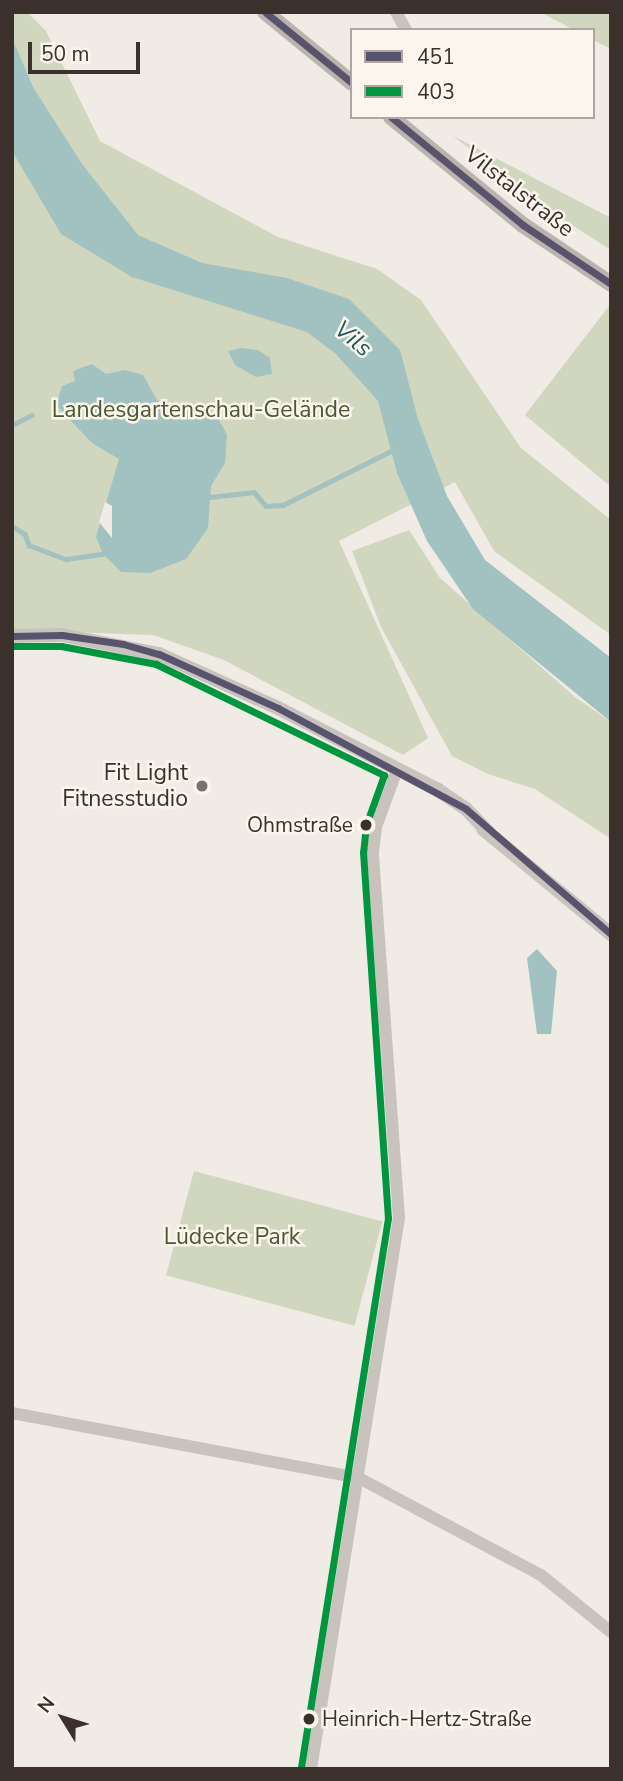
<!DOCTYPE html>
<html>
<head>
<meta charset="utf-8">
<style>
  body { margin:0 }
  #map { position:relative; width:623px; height:1781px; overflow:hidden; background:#f0ebe5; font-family:"Nunito Sans",sans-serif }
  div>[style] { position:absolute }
  .green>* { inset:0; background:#d1d6bf; transform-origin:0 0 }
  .water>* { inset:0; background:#a1c2c1 }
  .pier>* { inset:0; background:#f0ebe5 }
  .stream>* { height:4.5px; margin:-2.25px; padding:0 2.25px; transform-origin:2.25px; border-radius:2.25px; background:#a1c2c1 }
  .minor>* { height:12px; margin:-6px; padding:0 6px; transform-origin:6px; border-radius:6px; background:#c9c3be }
  .tertiary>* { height:14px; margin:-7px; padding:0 7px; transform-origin:7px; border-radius:7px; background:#c9c3be }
  .secondary>* { height:16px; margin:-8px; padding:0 8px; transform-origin:8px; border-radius:8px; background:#bab3ae }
  .bus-1>* { height:7px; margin:-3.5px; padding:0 3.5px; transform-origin:3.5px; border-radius:3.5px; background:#59546d }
  .bus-2>* { height:7px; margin:-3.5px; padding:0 3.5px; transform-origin:3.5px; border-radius:3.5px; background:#00963f }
  .dots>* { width:19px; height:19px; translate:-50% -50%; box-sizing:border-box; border:4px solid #fbf5ee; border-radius:50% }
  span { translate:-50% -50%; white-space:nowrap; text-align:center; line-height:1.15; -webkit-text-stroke:5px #fbf5ee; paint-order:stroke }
  .bus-label { font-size:21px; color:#3b302b }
  .right { translate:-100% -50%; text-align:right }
  .left { translate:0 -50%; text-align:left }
  .street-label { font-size:23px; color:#3b302b }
  .park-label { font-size:23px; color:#4a5a2e }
  .poi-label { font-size:23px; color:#3b302b }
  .water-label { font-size:24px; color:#1f5a5e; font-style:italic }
  .frame { position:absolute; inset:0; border:14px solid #3b302b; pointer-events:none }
  .legend { position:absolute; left:350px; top:28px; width:245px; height:91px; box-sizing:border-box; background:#fbf5ee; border:2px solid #aea6a0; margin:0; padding:9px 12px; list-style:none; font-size:21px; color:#3b302b }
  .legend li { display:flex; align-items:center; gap:14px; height:35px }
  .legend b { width:35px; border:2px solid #aea6a0 }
  .north { position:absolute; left:28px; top:1683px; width:70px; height:70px; -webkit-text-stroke:5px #fbf5ee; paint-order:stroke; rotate:308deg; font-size:19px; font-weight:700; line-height:28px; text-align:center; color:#3b302b }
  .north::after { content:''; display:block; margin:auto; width:24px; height:32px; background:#3b302b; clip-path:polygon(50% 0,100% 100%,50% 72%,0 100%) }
  .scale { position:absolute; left:28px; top:42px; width:112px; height:32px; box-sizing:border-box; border:4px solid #3b302b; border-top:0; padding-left:9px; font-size:21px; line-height:24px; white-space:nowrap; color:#3b302b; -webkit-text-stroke:5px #fbf5ee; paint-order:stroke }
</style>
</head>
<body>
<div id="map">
  <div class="green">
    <i style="clip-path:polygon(12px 12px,27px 12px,46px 31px,100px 141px,278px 237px,377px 269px,421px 300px,521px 448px,611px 520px,611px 635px,494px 551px,455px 482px,339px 541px,428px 738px,403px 755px,224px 660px,153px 635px,12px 630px)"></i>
    <i style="clip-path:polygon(540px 12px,611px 12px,611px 49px,593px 40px,593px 30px,574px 30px)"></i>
    <i style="clip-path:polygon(453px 136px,611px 218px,611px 250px,547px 209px)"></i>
    <i style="clip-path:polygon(609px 306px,611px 308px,611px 487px,525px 415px)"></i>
    <i style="clip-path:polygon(409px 530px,440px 578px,575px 697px,611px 722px,611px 839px,535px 789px,488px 774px,452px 756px,381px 627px,352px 551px)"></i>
    <i style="left:194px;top:1171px;width:195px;height:108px;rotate:15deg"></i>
  </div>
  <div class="water">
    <i style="clip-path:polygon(12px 38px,33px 87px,82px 164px,138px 235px,202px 263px,287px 278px,349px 299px,400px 350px,418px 419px,447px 496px,485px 560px,611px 658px,611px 722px,473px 609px,427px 541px,397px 473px,378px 401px,336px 354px,307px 332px,132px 277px,61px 234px,12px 151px)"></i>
    <i style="clip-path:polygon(241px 348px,258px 350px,270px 358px,272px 374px,256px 377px,235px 365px,228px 351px)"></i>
    <i style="clip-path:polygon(92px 364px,106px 374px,125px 370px,143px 375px,160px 405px,218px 418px,227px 435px,225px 463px,211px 486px,208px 528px,186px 559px,150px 573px,121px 572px,103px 554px,96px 537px,119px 459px,92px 443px,56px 405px,62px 386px,75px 381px,73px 371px)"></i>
    <i style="clip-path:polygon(537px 949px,557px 971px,551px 1034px,537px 1034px,527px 958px)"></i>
  </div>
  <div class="pier">
    <i style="clip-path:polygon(105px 502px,112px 506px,112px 538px,99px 522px)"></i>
  </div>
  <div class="stream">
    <i style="left:12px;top:425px;width:22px;rotate:-27deg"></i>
    <i style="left:210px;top:497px;width:44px;rotate:-6.5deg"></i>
    <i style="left:254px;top:492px;width:18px;rotate:49deg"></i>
    <i style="left:266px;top:506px;width:17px;rotate:-3deg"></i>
    <i style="left:283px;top:505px;width:125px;rotate:-26.6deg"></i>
    <i style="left:12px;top:526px;width:15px;rotate:32deg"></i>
    <i style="left:25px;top:534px;width:12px;rotate:70deg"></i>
    <i style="left:29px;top:545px;width:40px;rotate:21deg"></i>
    <i style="left:66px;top:559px;width:37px;rotate:-8deg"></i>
  </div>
  <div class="minor">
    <i style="left:396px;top:12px;width:21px;rotate:61deg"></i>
    <i style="left:12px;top:1413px;width:353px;rotate:10.6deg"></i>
    <i style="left:359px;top:1478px;width:206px;rotate:28.1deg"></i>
    <i style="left:541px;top:1575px;width:90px;rotate:39.2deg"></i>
    <i style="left:311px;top:1769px;width:558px;rotate:-80.93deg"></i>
    <i style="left:399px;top:1218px;width:367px;rotate:-94.1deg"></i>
    <i style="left:373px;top:852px;width:25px;rotate:-83deg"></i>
    <i style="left:376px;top:827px;width:61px;rotate:-69.8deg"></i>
  </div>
  <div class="tertiary">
    <i style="left:12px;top:636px;width:50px;rotate:-1.1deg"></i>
    <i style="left:62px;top:635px;width:99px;rotate:11.1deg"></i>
    <i style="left:159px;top:654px;width:131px;rotate:24.4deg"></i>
    <i style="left:278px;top:708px;width:180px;rotate:27.1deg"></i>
    <i style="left:438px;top:790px;width:34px;rotate:34deg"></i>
    <i style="left:466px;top:809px;width:32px;rotate:46deg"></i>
    <i style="left:483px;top:829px;width:166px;rotate:39.4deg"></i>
  </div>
  <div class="secondary">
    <i style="left:265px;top:12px;width:112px;rotate:39.2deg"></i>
    <i style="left:391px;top:117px;width:171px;rotate:39.3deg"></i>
    <i style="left:523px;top:225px;width:106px;rotate:33.8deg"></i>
  </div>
  <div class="bus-1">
    <i style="left:265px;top:12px;width:112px;rotate:39.2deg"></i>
    <i style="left:391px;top:117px;width:171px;rotate:39.3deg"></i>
    <i style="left:523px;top:225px;width:106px;rotate:33.8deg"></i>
    <i style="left:12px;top:636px;width:50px;rotate:-1.1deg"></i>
    <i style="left:62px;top:635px;width:62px;rotate:8.4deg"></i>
    <i style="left:123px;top:644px;width:37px;rotate:16deg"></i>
    <i style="left:159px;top:654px;width:131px;rotate:24.4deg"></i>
    <i style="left:278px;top:708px;width:213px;rotate:28.2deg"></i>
    <i style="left:466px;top:809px;width:191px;rotate:40.8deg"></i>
  </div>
  <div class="bus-2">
    <i style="left:12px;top:646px;width:49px"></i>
    <i style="left:61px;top:646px;width:97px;rotate:10.7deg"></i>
    <i style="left:156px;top:664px;width:254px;rotate:26deg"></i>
    <i style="left:384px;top:775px;width:53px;rotate:109.8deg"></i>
    <i style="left:366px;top:825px;width:27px;rotate:96deg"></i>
    <i style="left:363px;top:852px;width:367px;rotate:86.1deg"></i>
    <i style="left:388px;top:1218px;width:556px;rotate:99deg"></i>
  </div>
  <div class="dots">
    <i style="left:202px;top:786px;background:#7a716c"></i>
    <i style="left:366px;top:825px;background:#3b302b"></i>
    <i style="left:309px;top:1719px;background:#3b302b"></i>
  </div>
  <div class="bus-label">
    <span class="right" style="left:353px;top:825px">Ohmstraße</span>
    <span class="left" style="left:322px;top:1719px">Heinrich-Hertz-Straße</span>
  </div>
  <div class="street-label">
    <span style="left:519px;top:192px;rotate:38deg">Vilstalstraße</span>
  </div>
  <div class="park-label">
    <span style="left:201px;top:410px">Landesgartenschau-Gelände</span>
    <span style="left:232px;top:1237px">Lüdecke Park</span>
  </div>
  <div class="poi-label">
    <span class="right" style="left:188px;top:786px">Fit Light<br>Fitnesstudio</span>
  </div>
  <div class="water-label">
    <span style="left:353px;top:339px;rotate:40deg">Vils</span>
  </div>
  <div class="frame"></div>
  <ul class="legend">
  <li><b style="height:9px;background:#59546d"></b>451</li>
  <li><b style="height:9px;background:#00963f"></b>403</li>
  </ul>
  <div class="north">N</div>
  <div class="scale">50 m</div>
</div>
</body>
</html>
